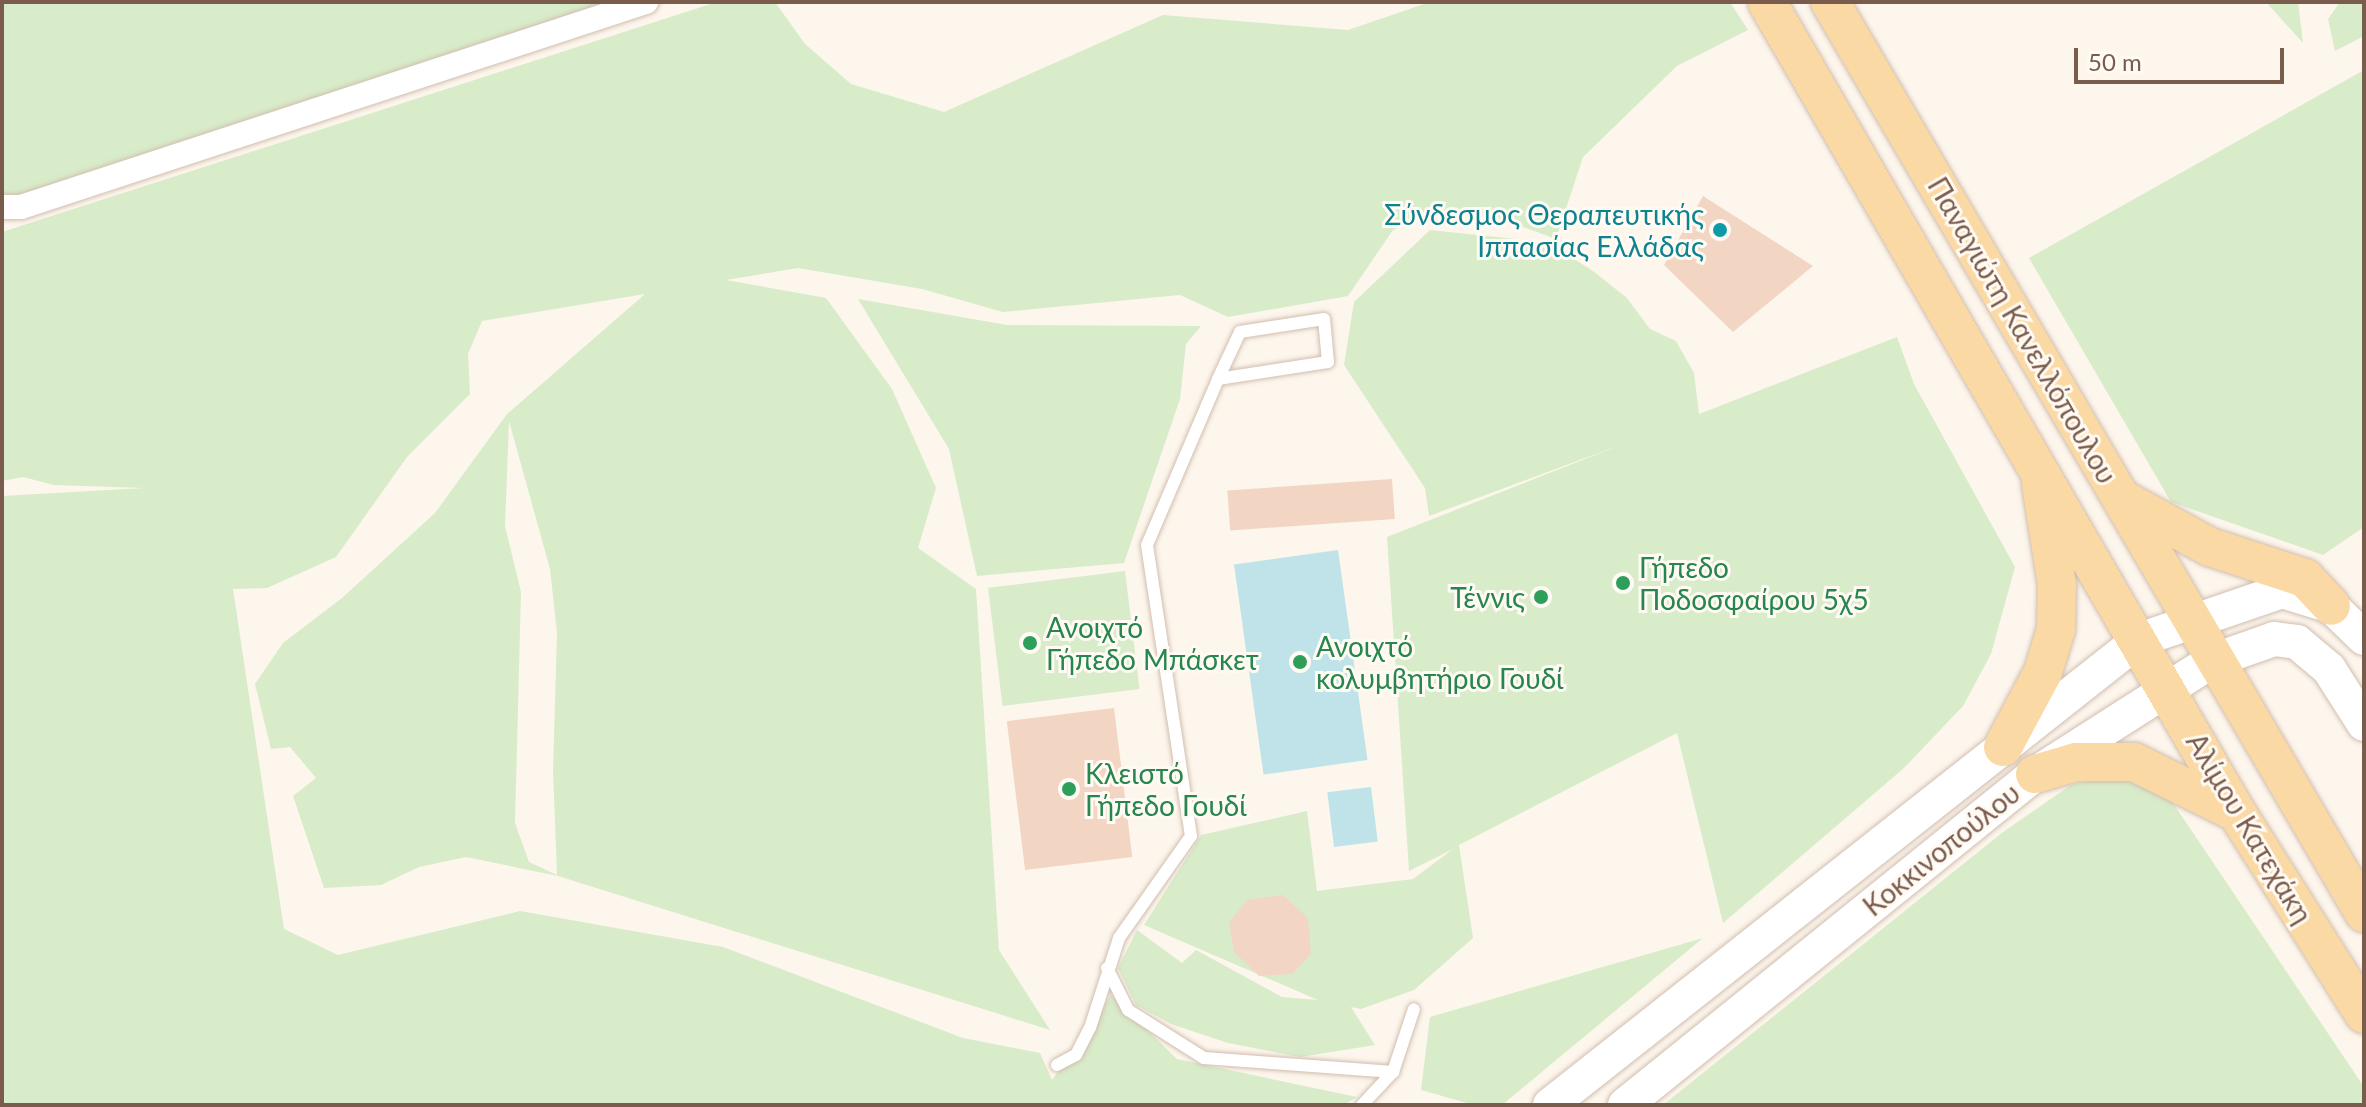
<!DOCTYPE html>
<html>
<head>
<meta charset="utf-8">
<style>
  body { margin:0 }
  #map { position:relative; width:2366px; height:1107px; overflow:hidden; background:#fdf6ec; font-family:Lato,sans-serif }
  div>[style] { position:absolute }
  .green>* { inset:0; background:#d8ecc9; transform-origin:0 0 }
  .water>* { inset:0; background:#bfe3e8; transform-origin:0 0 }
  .building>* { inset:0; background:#f3d5c3; transform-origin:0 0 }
  .roads { filter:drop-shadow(0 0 2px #d1beb0) drop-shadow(0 0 2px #d1beb0) }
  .lane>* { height:12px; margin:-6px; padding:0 6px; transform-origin:6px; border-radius:6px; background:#fff }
  .street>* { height:24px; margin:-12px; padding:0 12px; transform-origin:12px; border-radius:12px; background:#fff }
  .secondary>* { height:34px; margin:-17px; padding:0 17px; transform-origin:17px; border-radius:17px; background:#fff }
  .primary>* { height:38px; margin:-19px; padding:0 19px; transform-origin:19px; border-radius:19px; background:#fbd9a5 }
  .dots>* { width:22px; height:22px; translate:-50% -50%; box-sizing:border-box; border:4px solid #fffaf3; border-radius:50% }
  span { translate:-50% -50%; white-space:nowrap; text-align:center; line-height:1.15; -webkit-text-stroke:6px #fffaf3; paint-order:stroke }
  .culture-label { font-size:28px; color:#0d838f }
  .right { translate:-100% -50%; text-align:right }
  .street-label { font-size:28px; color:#7a5c4d }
  .leisure-label { font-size:28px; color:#27864d }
  .left { translate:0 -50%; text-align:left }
  .frame { position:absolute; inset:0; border:4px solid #7a5c4d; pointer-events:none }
  .scale { position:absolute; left:2074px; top:48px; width:210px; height:36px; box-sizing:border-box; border:4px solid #7a5c4d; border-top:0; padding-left:10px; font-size:24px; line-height:28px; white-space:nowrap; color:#7a5c4d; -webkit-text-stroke:6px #fffaf3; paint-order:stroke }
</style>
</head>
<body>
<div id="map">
  <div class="green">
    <i style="clip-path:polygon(2px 2px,613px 2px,20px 197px,2px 198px)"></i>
    <i style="clip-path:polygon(evenodd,717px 2px,775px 2px,805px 44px,851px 84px,944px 112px,1163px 15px,1348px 30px,1430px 2px,1730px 2px,1748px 30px,1677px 66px,1583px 157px,1556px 239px,1488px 214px,1439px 213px,1393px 230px,1348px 296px,1228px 317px,1180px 295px,1003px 312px,922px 289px,798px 268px,726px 280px,826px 298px,892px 389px,936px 488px,918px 548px,976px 589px,999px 950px,1050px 1030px,558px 876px,466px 857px,419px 867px,381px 885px,324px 888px,293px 796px,316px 778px,290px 747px,271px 749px,255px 684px,283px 643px,342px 598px,435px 513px,507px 414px,645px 294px,482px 321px,468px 354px,470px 394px,407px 457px,336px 557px,267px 588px,233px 589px,284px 929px,338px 955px,520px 911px,723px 947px,963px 1038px,1040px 1053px,1052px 1080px,1111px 995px,1177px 1059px,1357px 1097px,1344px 1105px,2px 1105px,2px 496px,144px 488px,54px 485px,23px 477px,2px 481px,2px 232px,717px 2px,509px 421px,550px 569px,557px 633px,553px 771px,557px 875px,529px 862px,515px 823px,521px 592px,505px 526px,509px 421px)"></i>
    <i style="clip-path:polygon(2266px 2px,2298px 2px,2303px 43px)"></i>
    <i style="clip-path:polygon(2340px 2px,2364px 2px,2364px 36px,2335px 51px,2328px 19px)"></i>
    <i style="clip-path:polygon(2364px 70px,2364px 527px,2323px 555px,2171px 502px,2029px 258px)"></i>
    <i style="clip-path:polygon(1430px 230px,1525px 240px,1557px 248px,1593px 271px,1627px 298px,1650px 329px,1676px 341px,1694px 373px,1699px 414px,1897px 337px,1914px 384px,2015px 567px,1991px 654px,1963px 706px,1904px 768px,1723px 923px,1677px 733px,1459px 845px,1473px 938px,1414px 990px,1361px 1009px,1351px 1007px,1375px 1045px,1300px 1057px,1228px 1043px,1171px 1024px,1136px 1005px,1118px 968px,1137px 930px,1182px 963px,1196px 950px,1282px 997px,1318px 1000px,1144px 925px,1201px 835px,1307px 811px,1317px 891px,1413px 879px,1453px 849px,1409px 871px,1387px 537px,1623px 444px,1429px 516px,1425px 488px,1344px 365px,1354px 302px)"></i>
    <i style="clip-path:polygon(858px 299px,1007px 325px,1201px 326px,1186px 344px,1180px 399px,1124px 563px,977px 576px,949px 449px)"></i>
    <i style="left:1125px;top:571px;width:119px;height:138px;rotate:83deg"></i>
    <i style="clip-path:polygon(2106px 776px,2142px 781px,2171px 800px,2364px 1087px,2364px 1105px,1663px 1105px,2003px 832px,2071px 785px)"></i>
    <i style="clip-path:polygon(1703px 938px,1502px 1105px,1474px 1105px,1421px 1090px,1430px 1017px)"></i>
  </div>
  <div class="water">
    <i style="left:1338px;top:550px;width:212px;height:105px;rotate:82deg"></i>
    <i style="left:1371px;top:787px;width:55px;height:44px;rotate:83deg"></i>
  </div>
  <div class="building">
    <i style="clip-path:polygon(1703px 196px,1813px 266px,1733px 332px,1664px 265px)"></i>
    <i style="left:1392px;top:479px;width:40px;height:165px;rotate:86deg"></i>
    <i style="left:1114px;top:708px;width:150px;height:108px;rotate:83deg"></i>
    <i style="clip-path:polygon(1283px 895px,1308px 918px,1311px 954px,1292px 974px,1259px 976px,1234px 952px,1229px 923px,1247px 900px)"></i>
  </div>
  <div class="roads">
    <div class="lane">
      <i style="left:1107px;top:968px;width:47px;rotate:63.4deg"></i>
      <i style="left:1128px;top:1010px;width:90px;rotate:32.3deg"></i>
      <i style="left:1204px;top:1058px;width:190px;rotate:4.2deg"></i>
      <i style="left:1057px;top:1065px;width:21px;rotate:-28deg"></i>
      <i style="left:1076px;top:1055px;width:30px;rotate:-63deg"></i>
      <i style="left:1090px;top:1028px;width:95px;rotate:-72.1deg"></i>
      <i style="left:1119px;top:938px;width:125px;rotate:-54.8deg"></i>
      <i style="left:1191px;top:836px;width:294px;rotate:-98.6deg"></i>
      <i style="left:1147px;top:545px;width:181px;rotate:-66.8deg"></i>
      <i style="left:1218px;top:379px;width:111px;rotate:-8.8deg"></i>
      <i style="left:1328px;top:362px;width:43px;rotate:-95.3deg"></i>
      <i style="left:1324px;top:319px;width:85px;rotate:171.2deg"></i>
      <i style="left:1240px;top:332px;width:52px;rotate:115.1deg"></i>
      <i style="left:1362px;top:1105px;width:45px;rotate:-46.8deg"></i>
      <i style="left:1393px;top:1072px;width:66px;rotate:-71.6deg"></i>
    </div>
    <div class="street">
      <i style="left:2px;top:207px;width:19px"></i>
      <i style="left:21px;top:207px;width:658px;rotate:-18.16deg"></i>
    </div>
    <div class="secondary">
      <i style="left:1550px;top:1105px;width:750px;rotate:-38.29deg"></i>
      <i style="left:2139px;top:640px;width:151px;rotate:-18.9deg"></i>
      <i style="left:2282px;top:591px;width:51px;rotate:17deg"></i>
      <i style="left:2331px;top:606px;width:46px;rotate:44.1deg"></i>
      <i style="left:1625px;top:1105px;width:527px;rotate:-38.91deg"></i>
      <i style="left:2035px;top:774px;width:210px;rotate:-32.6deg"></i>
      <i style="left:2212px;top:661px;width:66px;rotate:-19.5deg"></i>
      <i style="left:2274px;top:639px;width:23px;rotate:7deg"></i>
      <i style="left:2297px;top:642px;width:42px;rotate:40.2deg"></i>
      <i style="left:2329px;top:669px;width:65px;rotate:57.5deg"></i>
    </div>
    <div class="primary">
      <i style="left:1767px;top:2px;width:937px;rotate:59.91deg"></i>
      <i style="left:2237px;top:813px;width:238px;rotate:57.7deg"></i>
      <i style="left:1830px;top:2px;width:1056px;rotate:59.62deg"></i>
      <i style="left:2124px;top:500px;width:98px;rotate:28.7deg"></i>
      <i style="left:2210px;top:547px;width:100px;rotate:18.1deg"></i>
      <i style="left:2305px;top:578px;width:38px;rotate:47deg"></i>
      <i style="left:2003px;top:747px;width:85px;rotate:-61.9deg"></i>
      <i style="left:2043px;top:672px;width:45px;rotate:-73.2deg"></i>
      <i style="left:2056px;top:629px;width:44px;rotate:-88.7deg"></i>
      <i style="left:2057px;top:585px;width:102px;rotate:-99deg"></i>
      <i style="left:2035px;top:774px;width:43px;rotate:-16.3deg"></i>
      <i style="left:2076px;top:762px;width:58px"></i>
      <i style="left:2134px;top:762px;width:115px;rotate:26.3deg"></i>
    </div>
  </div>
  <div class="dots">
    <i style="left:1720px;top:230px;background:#0f9aa8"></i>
    <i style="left:1623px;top:583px;background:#2e9e5b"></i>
    <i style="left:1541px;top:597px;background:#2e9e5b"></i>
    <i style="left:1030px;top:643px;background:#2e9e5b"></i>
    <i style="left:1300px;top:662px;background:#2e9e5b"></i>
    <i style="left:1069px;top:789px;background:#2e9e5b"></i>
  </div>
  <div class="culture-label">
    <span class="right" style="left:1704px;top:230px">Σύνδεσμος Θεραπευτικής<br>Ιππασίας Ελλάδας</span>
  </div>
  <div class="street-label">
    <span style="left:2023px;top:330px;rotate:60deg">Παναγιώτη Κανελλόπουλου</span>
    <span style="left:2250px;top:828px;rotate:59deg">Αλίμου Κατεχάκη</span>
    <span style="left:1941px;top:849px;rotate:-39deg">Κοκκινοπούλου</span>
  </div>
  <div class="leisure-label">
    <span class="left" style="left:1639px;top:583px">Γήπεδο<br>Ποδοσφαίρου 5χ5</span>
    <span class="right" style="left:1525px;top:597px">Τέννις</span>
    <span class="left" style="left:1046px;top:643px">Ανοιχτό<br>Γήπεδο Μπάσκετ</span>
    <span class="left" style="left:1316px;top:662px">Ανοιχτό<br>κολυμβητήριο Γουδί</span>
    <span class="left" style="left:1085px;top:789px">Κλειστό<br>Γήπεδο Γουδί</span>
  </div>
  <div class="frame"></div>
  <div class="scale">50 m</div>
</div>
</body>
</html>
